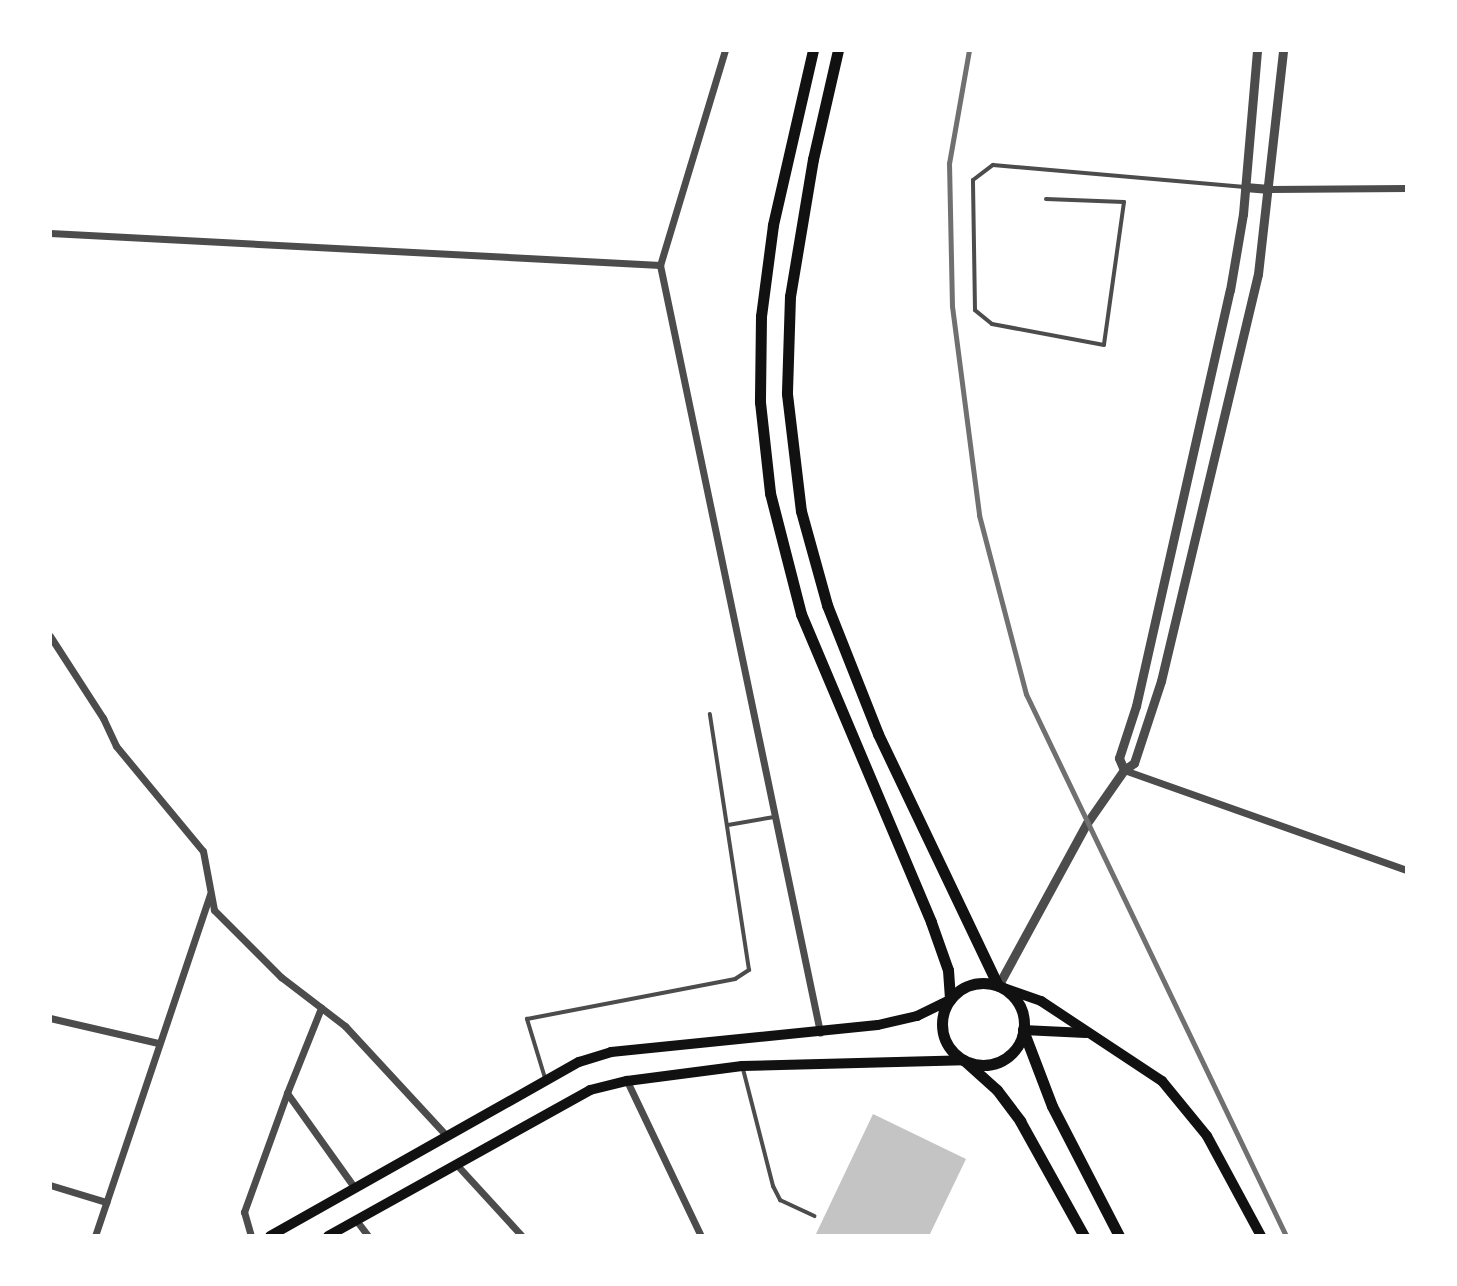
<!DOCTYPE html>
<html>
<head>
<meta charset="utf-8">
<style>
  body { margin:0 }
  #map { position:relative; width:1457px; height:1286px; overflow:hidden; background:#fff; font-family:"Exo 2",sans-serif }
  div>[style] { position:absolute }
  .building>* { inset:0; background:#c4c4c4 }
  .service>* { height:4px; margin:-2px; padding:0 2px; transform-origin:2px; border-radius:2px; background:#4c4c4c }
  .minor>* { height:7px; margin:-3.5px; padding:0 3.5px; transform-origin:3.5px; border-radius:3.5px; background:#4c4c4c }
  .tertiary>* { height:9px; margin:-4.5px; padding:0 4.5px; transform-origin:4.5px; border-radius:4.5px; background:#4c4c4c }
  .secondary>* { height:10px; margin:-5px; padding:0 5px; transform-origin:5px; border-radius:5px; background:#111 }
  .primary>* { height:11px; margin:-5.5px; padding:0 5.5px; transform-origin:5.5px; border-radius:5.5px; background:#111 }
  .primary>.ring { margin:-5.5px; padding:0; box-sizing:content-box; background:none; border:11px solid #111; border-radius:50% }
  .rail>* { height:5px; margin:-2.5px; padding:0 2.5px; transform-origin:2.5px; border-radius:2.5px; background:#707070 }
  span { translate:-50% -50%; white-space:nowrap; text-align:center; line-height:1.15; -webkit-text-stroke:6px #fff; paint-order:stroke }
  .frame { position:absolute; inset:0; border:52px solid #fff; pointer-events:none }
</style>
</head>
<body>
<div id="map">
  <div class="building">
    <i style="clip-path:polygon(873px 1114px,966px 1159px,929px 1236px,815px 1236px)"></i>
  </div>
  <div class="service">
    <i style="left:1046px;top:199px;width:78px;rotate:2.2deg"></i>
    <i style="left:1124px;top:202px;width:144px;rotate:98deg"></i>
    <i style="left:1104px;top:345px;width:114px;rotate:-169.4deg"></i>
    <i style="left:992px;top:324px;width:22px;rotate:-141deg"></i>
    <i style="left:975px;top:310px;width:130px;rotate:-90.9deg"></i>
    <i style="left:973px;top:180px;width:25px;rotate:-37deg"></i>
    <i style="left:993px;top:165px;width:250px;rotate:5deg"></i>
    <i style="left:728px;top:825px;width:47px;rotate:-9.9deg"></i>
    <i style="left:743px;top:1069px;width:121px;rotate:75.6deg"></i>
    <i style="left:773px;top:1186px;width:16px;rotate:63deg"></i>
    <i style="left:780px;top:1200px;width:38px;rotate:25deg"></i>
    <i style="left:545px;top:1078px;width:62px;rotate:-107deg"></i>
    <i style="left:527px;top:1019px;width:212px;rotate:-10.9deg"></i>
    <i style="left:735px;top:979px;width:17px;rotate:-33deg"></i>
    <i style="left:749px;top:970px;width:259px;rotate:-98.7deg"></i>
  </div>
  <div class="minor">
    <i style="left:725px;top:50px;width:225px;rotate:106.8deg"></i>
    <i style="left:660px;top:265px;width:784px;rotate:78.22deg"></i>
    <i style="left:1269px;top:189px;width:138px;rotate:-0.4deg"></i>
    <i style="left:50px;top:233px;width:611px;rotate:3deg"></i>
    <i style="left:50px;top:636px;width:98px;rotate:57.1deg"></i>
    <i style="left:103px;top:718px;width:31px;rotate:65deg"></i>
    <i style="left:116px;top:746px;width:136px;rotate:50.4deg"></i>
    <i style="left:203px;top:851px;width:60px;rotate:79.4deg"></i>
    <i style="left:214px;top:910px;width:95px;rotate:45deg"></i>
    <i style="left:281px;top:977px;width:81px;rotate:37.4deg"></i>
    <i style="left:345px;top:1026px;width:149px;rotate:47.2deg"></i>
    <i style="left:1124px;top:770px;width:300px;rotate:19.5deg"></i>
    <i style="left:50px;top:1018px;width:111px;rotate:13deg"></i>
    <i style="left:627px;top:1081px;width:172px;rotate:64.5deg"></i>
    <i style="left:287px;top:1093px;width:92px;rotate:-68.2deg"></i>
    <i style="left:456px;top:1164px;width:98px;rotate:47.5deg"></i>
    <i style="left:50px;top:1185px;width:59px;rotate:16.9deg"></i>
    <i style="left:356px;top:1220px;width:20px;rotate:53deg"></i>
    <i style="left:95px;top:1236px;width:361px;rotate:-71.4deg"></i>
    <i style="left:251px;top:1236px;width:25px;rotate:-106deg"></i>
    <i style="left:244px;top:1212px;width:127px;rotate:-70.1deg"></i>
    <i style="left:287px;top:1093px;width:115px;rotate:54.5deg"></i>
  </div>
  <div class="tertiary">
    <i style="left:1245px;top:187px;width:24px;rotate:5deg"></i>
    <i style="left:1124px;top:770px;width:13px;rotate:-113deg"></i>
    <i style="left:1119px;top:758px;width:55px;rotate:-71.9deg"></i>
    <i style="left:1136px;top:706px;width:426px;rotate:-77.3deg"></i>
    <i style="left:1230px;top:290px;width:77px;rotate:-80.3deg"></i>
    <i style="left:1243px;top:214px;width:165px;rotate:-85.1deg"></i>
    <i style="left:998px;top:986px;width:186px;rotate:-61.4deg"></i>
    <i style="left:1087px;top:823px;width:65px;rotate:-55.1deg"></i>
    <i style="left:1124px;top:770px;width:12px;rotate:-35deg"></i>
    <i style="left:1134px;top:763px;width:86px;rotate:-71.8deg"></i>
    <i style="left:1161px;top:681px;width:418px;rotate:-76.6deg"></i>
    <i style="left:1258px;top:274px;width:225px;rotate:-83.6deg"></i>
  </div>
  <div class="secondary">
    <i style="left:998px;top:986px;width:46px;rotate:19.2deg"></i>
    <i style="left:1041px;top:1001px;width:145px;rotate:33.5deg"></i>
    <i style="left:1162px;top:1081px;width:71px;rotate:50.7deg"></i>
    <i style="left:1207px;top:1136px;width:114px;rotate:61.6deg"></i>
    <i style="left:1023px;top:1030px;width:63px;rotate:2.7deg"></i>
    <i style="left:270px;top:1236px;width:355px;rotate:-29.4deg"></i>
    <i style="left:579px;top:1062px;width:34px;rotate:-17deg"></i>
    <i style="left:611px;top:1052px;width:268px;rotate:-5.8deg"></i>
    <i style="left:878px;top:1025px;width:40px;rotate:-13deg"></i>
    <i style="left:917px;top:1016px;width:37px;rotate:-26deg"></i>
    <i style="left:328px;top:1236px;width:300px;rotate:-29.1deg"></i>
    <i style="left:590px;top:1090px;width:38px;rotate:-14deg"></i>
    <i style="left:627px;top:1081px;width:116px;rotate:-7.4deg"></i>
    <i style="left:742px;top:1066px;width:222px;rotate:-1.5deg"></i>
  </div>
  <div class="primary">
    <i style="left:813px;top:50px;width:180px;rotate:102.9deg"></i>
    <i style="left:773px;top:225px;width:92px;rotate:97.5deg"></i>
    <i style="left:761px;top:316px;width:86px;rotate:90.7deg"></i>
    <i style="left:760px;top:402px;width:92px;rotate:83.7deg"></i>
    <i style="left:770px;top:493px;width:125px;rotate:75.6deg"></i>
    <i style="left:801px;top:614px;width:334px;rotate:67.1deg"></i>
    <i style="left:931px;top:922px;width:51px;rotate:70.5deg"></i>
    <i style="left:948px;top:970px;width:30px;rotate:86deg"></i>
    <i style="left:838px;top:50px;width:112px;rotate:102.9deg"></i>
    <i style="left:813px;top:159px;width:139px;rotate:99.5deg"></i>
    <i style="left:790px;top:296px;width:98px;rotate:91.8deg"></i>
    <i style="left:787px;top:394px;width:118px;rotate:83.2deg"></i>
    <i style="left:801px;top:511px;width:98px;rotate:74.5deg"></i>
    <i style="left:827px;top:605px;width:139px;rotate:68.4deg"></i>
    <i style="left:878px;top:734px;width:279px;rotate:64.5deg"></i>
    <i class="ring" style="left:942px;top:983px;width:71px;height:71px"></i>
    <i style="left:1023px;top:1030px;width:81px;rotate:69.1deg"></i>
    <i style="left:1052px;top:1106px;width:146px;rotate:62.7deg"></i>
    <i style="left:967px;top:1063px;width:40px;rotate:42deg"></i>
    <i style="left:997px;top:1090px;width:39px;rotate:53deg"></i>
    <i style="left:1020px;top:1121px;width:132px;rotate:60.9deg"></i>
  </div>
  <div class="rail">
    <i style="left:969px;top:50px;width:115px;rotate:100deg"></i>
    <i style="left:949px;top:163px;width:143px;rotate:88.8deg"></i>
    <i style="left:952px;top:306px;width:211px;rotate:82.6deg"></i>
    <i style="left:979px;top:515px;width:185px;rotate:75.3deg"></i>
    <i style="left:1026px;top:694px;width:601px;rotate:64.37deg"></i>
  </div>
  <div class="frame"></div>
</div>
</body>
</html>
